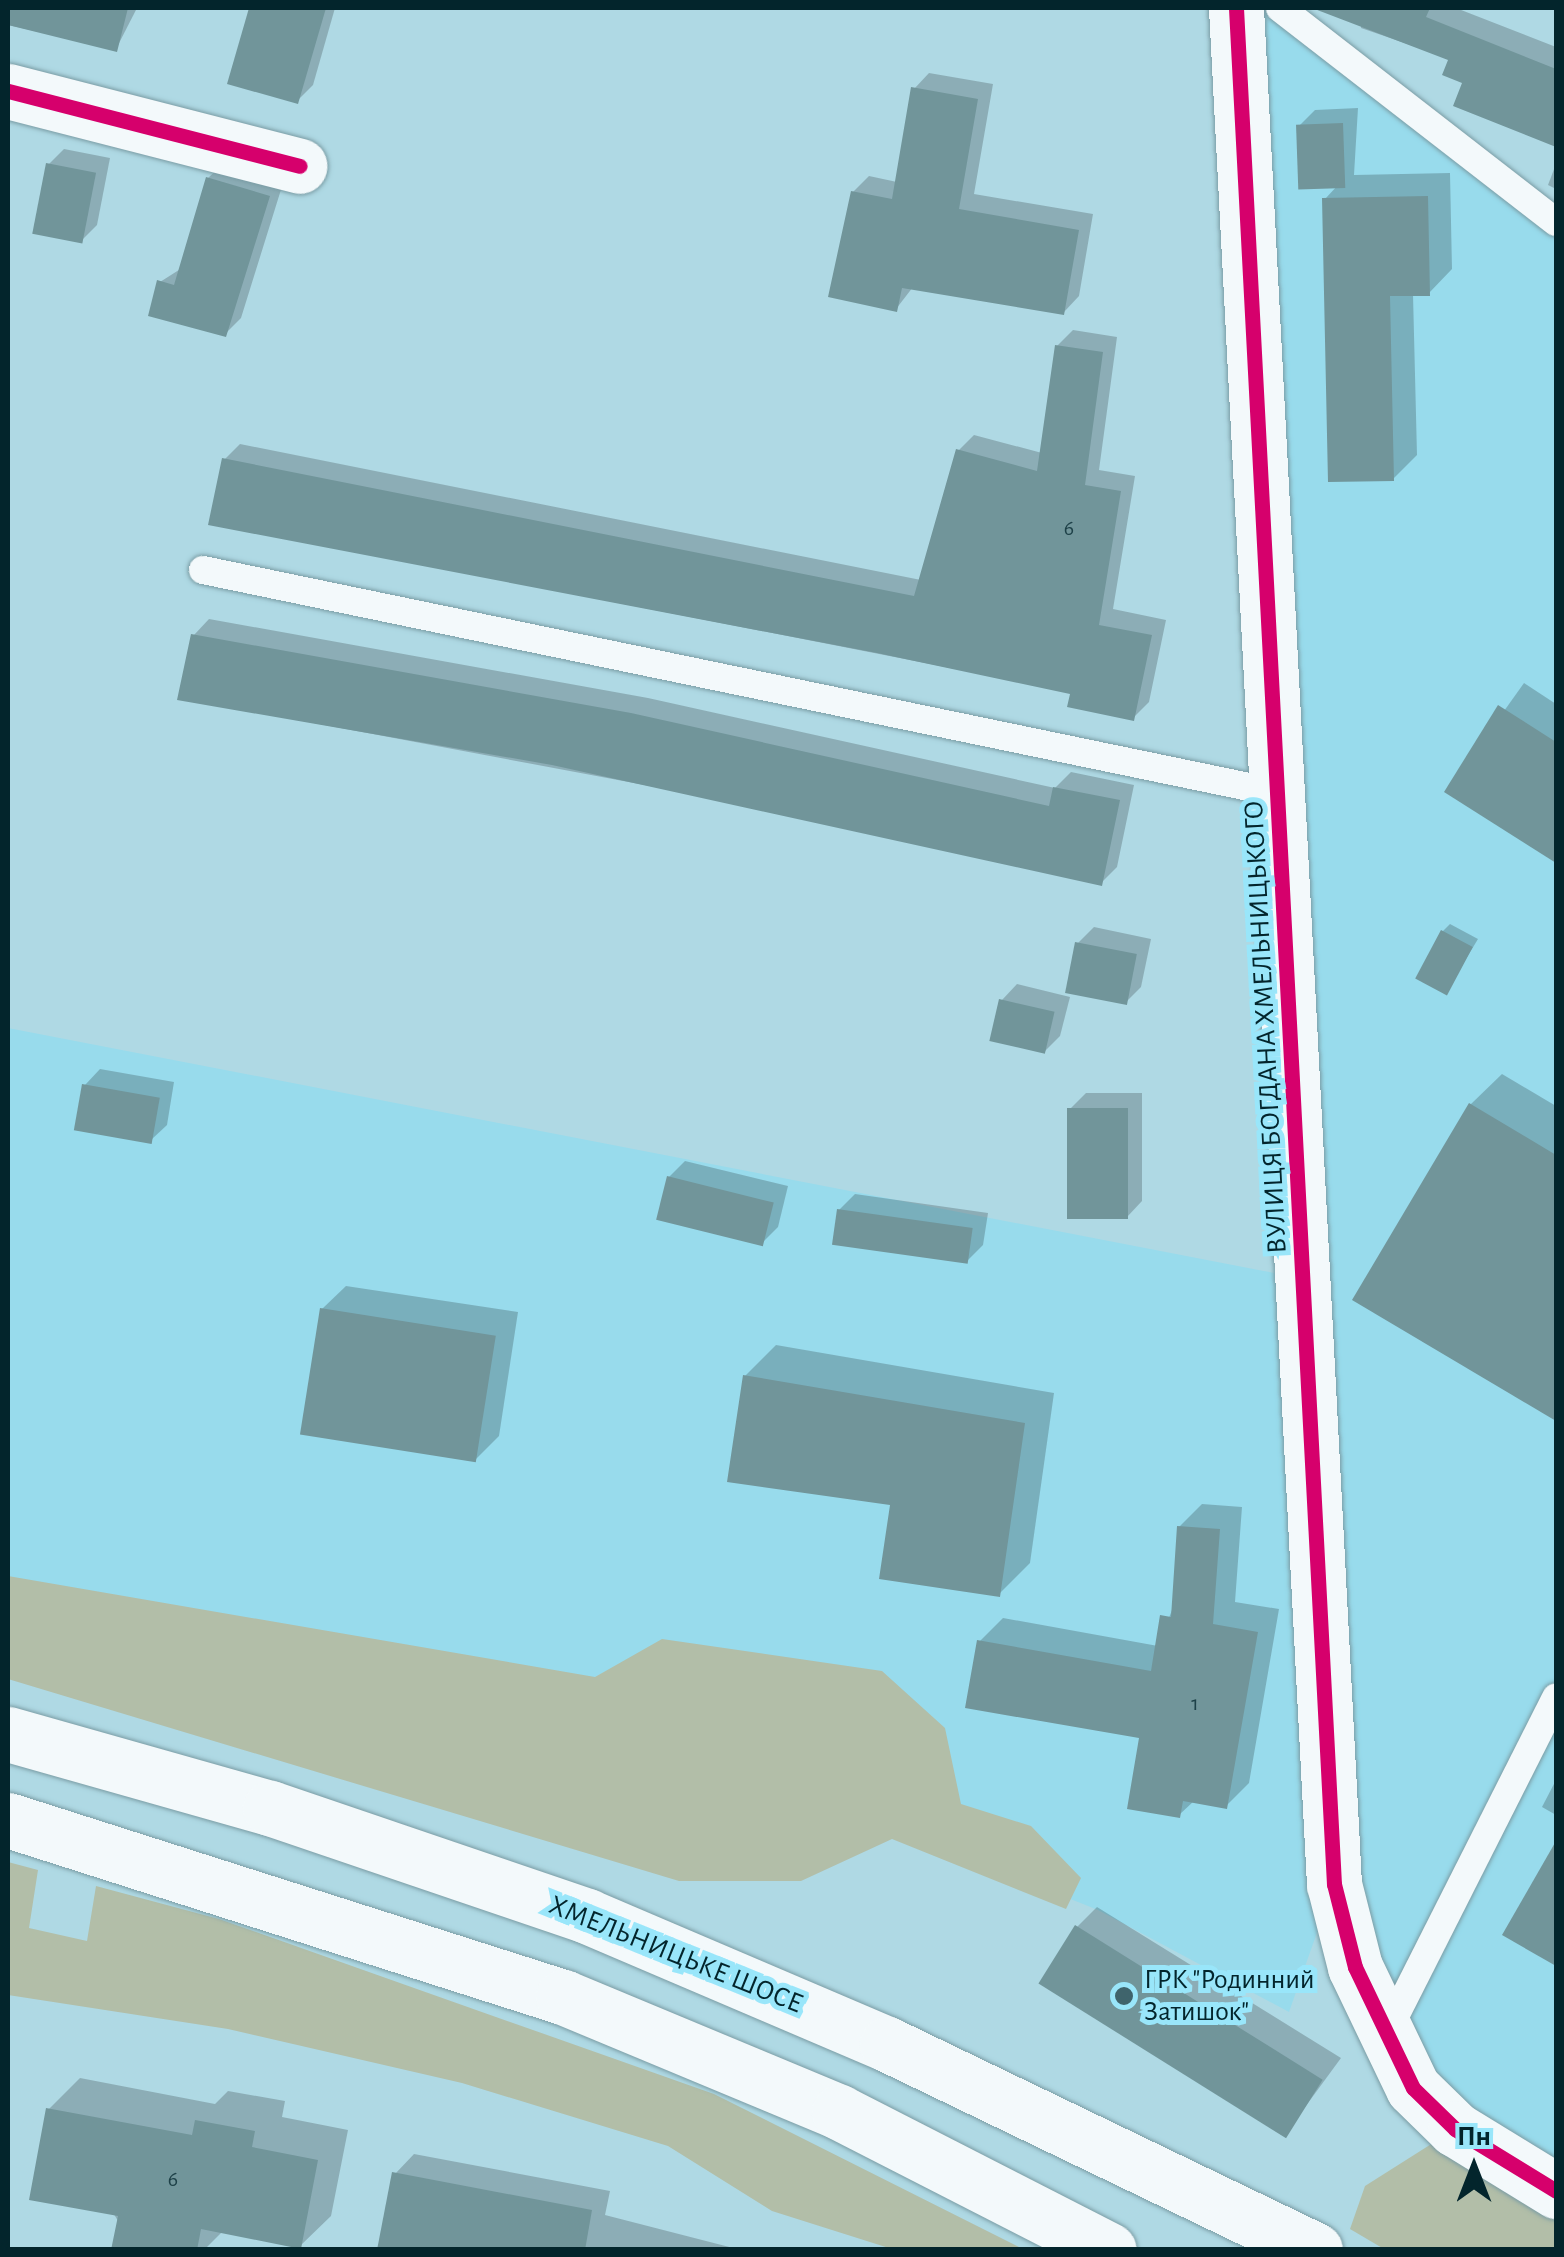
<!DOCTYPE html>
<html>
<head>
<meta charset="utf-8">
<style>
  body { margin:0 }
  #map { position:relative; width:1564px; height:2257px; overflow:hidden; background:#afd9e4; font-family:"Alegreya Sans",sans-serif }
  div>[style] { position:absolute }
  .built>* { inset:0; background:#98dbec }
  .green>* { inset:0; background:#b2bea8 }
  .shadow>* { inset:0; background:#0003 }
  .building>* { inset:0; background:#71959a; transform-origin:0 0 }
  .roads { filter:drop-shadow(0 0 2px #7a9ca4) drop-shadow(0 0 2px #7a9ca4) }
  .lane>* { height:28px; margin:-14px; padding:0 14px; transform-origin:14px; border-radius:14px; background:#f3f9fb }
  .street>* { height:55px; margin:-27.5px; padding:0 27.5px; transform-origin:27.5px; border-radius:27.5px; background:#f3f9fb }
  .highway>* { height:55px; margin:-27.5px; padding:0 27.5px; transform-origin:27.5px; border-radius:27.5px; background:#f3f9fb }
  .cycleway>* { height:15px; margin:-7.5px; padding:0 7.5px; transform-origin:7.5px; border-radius:7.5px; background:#d6006c }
  .dots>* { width:28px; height:28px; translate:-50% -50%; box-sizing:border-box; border:5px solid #99e6fa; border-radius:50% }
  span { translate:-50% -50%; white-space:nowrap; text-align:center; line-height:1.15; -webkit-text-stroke:10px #99e6fa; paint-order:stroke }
  .number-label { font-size:22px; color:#1e4148 }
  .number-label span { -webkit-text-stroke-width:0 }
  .street-label { font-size:28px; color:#03252c }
  .poi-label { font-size:28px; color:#03252c }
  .left { translate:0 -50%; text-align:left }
  .frame { position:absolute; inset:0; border:10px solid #03252c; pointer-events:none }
  .north { position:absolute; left:1424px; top:2117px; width:100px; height:100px; -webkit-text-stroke:8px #99e6fa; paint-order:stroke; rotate:0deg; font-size:28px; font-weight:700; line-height:40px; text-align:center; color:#03252c }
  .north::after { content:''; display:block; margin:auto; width:35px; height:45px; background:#03252c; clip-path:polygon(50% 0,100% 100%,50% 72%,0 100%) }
</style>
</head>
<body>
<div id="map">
  <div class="built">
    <i style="clip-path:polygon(1236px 8px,1280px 8px,1556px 222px,1556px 2191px,1455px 2129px,1333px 1887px,1289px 2012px,1098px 1910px,900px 1831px,8px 1583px,8px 1028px,1305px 1279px)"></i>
  </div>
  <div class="green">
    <i style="clip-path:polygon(8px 1576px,595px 1677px,662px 1639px,882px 1671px,945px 1728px,961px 1804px,1031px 1826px,1081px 1878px,1066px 1909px,892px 1839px,801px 1881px,679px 1881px,8px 1679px)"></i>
    <i style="clip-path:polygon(8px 1862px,38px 1870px,29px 1928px,87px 1941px,96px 1886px,219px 1919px,714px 2094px,1023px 2249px,892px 2249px,772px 2211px,668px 2146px,462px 2083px,228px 2029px,8px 1995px)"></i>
    <i style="clip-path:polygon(1455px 2129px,1556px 2191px,1556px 2249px,1384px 2249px,1350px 2229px,1365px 2186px)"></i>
  </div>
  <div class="shadow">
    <i style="clip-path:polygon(8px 8px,137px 8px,116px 49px,8px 25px)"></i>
    <i style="clip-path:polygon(252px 8px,335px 8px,313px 85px,297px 101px,230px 83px)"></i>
    <i style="clip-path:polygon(1362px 8px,1456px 8px,1556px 47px,1556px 144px,1456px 105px,1466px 82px,1451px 59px,1361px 28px)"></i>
    <i style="clip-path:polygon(929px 73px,993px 84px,974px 194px,1093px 214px,1079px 296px,1064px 312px,913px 287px,896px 309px,853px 192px,869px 176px,897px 182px,914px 89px)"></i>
    <i style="clip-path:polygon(1358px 108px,1354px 175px,1450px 173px,1452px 269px,1429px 293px,1413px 294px,1417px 455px,1393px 479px,1325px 199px,1338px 185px,1299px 126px,1315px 110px)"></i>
    <i style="clip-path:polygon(64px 149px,110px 158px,97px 225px,81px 241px,48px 165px)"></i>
    <i style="clip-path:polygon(224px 163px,284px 180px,241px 318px,225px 334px,160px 282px,182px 268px,208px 178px)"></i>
    <i style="clip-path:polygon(1556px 164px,1556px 189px,1548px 185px)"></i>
    <i style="clip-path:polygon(1073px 330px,1117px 337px,1099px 470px,1135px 476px,1113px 609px,1166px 620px,1149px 702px,1133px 718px,1073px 692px,211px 523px,224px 460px,240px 444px,921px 580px,958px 451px,974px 435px,1042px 453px,1057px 346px)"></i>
    <i style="clip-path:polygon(209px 619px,648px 698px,1055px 788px,1071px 772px,1134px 785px,1117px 867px,1101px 883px,762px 807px,180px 698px,194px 635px)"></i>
    <i style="clip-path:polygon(1524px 683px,1556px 704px,1556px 860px,1447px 791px)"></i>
    <i style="clip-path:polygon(1450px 924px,1478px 939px,1446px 992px,1443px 931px)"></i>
    <i style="clip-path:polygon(1094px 927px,1151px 939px,1141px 987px,1125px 1003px,1078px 943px)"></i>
    <i style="clip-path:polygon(1017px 984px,1070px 997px,1060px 1036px,1044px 1052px,1002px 1000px)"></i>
    <i style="clip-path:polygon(100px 1069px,174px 1082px,167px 1125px,151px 1140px,85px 1085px)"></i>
    <i style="clip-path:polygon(1502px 1074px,1556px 1106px,1556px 1418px,1355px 1299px,1471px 1104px)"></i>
    <i style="clip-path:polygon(1086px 1093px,1142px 1093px,1142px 1201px,1127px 1217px,1070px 1109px)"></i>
    <i style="clip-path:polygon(685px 1161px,788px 1186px,778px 1227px,762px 1243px,669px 1177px)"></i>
    <i style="clip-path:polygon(855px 1194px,988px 1213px,983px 1245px,967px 1261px,839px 1210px)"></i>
    <i style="clip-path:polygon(346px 1286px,518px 1312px,499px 1436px,475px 1460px,322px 1309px)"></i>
    <i style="clip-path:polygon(776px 1345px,1054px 1393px,1030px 1563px,999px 1594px,745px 1376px)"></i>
    <i style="clip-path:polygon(1202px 1504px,1242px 1507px,1235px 1602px,1279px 1609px,1249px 1783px,1226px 1806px,1194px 1801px,1179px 1815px,1142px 1736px,980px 1641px,1003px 1618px,1158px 1646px,1174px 1605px,1179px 1527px)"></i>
    <i style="clip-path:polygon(1556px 1780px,1556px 1815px,1542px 1807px)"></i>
    <i style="clip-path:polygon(1556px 1846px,1556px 1963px,1506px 1934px)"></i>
    <i style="clip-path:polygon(1097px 1907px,1341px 2058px,1286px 2133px,1077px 1927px)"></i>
    <i style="clip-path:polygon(80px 2078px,215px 2104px,228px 2091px,285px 2101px,282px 2117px,348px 2130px,331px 2216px,300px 2246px,223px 2231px,204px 2250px,136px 2250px,49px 2109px)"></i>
    <i style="clip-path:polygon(414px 2154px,610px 2191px,605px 2215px,741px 2250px,380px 2250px,395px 2174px)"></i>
  </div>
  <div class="building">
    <i style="clip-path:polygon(8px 8px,128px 8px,117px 52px,8px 25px)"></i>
    <i style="clip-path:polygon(249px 8px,326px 8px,298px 104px,227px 84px)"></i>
    <i style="clip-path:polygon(1312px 8px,1430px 8px,1426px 17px,1556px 69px,1556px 147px,1453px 106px,1462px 83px,1442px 75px,1448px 60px)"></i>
    <i style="clip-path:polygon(911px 87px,978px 99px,959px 209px,1079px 230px,1064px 315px,902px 288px,897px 312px,828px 297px,851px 191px,892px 199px)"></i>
    <i style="left:1343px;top:123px;width:65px;height:47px;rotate:88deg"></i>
    <i style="left:46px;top:163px;width:51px;height:72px;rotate:11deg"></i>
    <i style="clip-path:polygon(206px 177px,270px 196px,226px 337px,148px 316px,157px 280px,174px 285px)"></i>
    <i style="clip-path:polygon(1428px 196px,1430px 296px,1390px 296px,1394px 481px,1328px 482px,1322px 198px)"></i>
    <i style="clip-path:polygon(1055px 345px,1103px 352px,1085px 485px,1121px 491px,1099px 625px,1152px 635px,1134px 721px,1067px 707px,1070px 694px,877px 653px,208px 525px,222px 458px,914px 596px,956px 449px,1037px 471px)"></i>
    <i style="clip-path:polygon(191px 634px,631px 713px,1049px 806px,1053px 787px,1120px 800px,1102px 886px,552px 765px,177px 700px)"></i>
    <i style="clip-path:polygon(1498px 705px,1556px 742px,1556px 863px,1444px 792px)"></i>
    <i style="left:1441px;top:930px;width:36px;height:55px;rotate:28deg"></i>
    <i style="left:1075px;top:942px;width:63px;height:52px;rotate:11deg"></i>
    <i style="left:999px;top:999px;width:57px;height:43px;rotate:13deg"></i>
    <i style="left:82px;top:1084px;width:79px;height:47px;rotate:10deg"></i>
    <i style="clip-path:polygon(1469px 1103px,1556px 1155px,1556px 1421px,1352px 1300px)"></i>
    <i style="left:1067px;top:1108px;width:61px;height:111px"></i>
    <i style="left:667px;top:1176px;width:110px;height:45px;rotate:14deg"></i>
    <i style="left:837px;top:1209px;width:137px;height:36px;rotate:8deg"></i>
    <i style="left:320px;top:1308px;width:178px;height:128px;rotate:9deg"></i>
    <i style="clip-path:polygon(743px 1375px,1025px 1423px,1000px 1597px,879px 1579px,890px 1505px,727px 1482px)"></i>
    <i style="clip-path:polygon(1177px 1526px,1220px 1529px,1213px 1624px,1258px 1632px,1227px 1809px,1183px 1801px,1180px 1818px,1127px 1809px,1139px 1738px,965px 1708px,977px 1640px,1151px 1671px,1160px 1615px,1171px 1617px)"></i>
    <i style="clip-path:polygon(1556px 1841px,1556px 1966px,1502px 1935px)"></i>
    <i style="left:1075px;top:1925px;width:292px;height:69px;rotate:32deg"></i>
    <i style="clip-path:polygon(46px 2108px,192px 2135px,195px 2120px,255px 2131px,252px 2147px,318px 2160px,301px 2249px,201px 2229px,197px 2250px,111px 2250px,118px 2216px,29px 2200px)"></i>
    <i style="clip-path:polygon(392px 2172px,592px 2210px,585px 2250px,377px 2250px)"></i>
  </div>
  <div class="roads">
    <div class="lane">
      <i style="left:1280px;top:8px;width:349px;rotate:37.8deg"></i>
      <i style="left:203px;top:570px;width:1098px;rotate:11.72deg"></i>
      <i style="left:1386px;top:2034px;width:377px;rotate:-63.2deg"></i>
    </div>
    <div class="street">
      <i style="left:1236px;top:8px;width:1879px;rotate:87.01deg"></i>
      <i style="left:1334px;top:1884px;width:86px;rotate:75.8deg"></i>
      <i style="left:1355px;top:1967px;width:134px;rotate:64.4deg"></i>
      <i style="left:1413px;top:2088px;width:59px;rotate:44.3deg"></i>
      <i style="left:1455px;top:2129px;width:119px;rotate:31.5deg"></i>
      <i style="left:8px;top:91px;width:301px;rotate:14.4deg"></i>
    </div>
    <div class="highway">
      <i style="left:8px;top:1734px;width:272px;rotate:15.8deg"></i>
      <i style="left:270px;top:1808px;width:335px;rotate:18.8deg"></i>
      <i style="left:587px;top:1916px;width:326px;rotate:23.1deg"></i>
      <i style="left:887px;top:2044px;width:475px;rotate:25.7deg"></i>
      <i style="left:8px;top:1820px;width:583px;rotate:17.69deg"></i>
      <i style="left:563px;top:1997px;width:299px;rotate:22.6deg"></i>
      <i style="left:839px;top:2112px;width:303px;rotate:27.1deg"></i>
    </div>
  </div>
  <div class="cycleway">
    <i style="left:1236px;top:8px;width:1879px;rotate:87.01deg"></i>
    <i style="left:1334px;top:1884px;width:86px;rotate:75.8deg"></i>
    <i style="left:1355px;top:1967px;width:134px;rotate:64.4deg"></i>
    <i style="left:1413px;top:2088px;width:59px;rotate:44.3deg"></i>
    <i style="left:1455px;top:2129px;width:119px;rotate:31.5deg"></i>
    <i style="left:8px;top:91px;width:301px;rotate:14.4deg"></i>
  </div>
  <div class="dots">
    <i style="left:1124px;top:1996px;background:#3f646c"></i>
  </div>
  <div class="number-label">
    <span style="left:1069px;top:529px">6</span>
    <span style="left:1195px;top:1704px">1</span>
    <span style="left:173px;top:2180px">6</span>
  </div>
  <div class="street-label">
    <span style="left:1266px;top:1027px;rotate:-93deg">ВУЛИЦЯ БОГДАНА ХМЕЛЬНИЦЬКОГО</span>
    <span style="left:676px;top:1955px;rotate:22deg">ХМЕЛЬНИЦЬКЕ ШОСЕ</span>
  </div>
  <div class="poi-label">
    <span class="left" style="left:1144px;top:1996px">ГРК "Родинний<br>Затишок"</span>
  </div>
  <div class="frame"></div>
  <div class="north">Пн</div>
</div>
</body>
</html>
